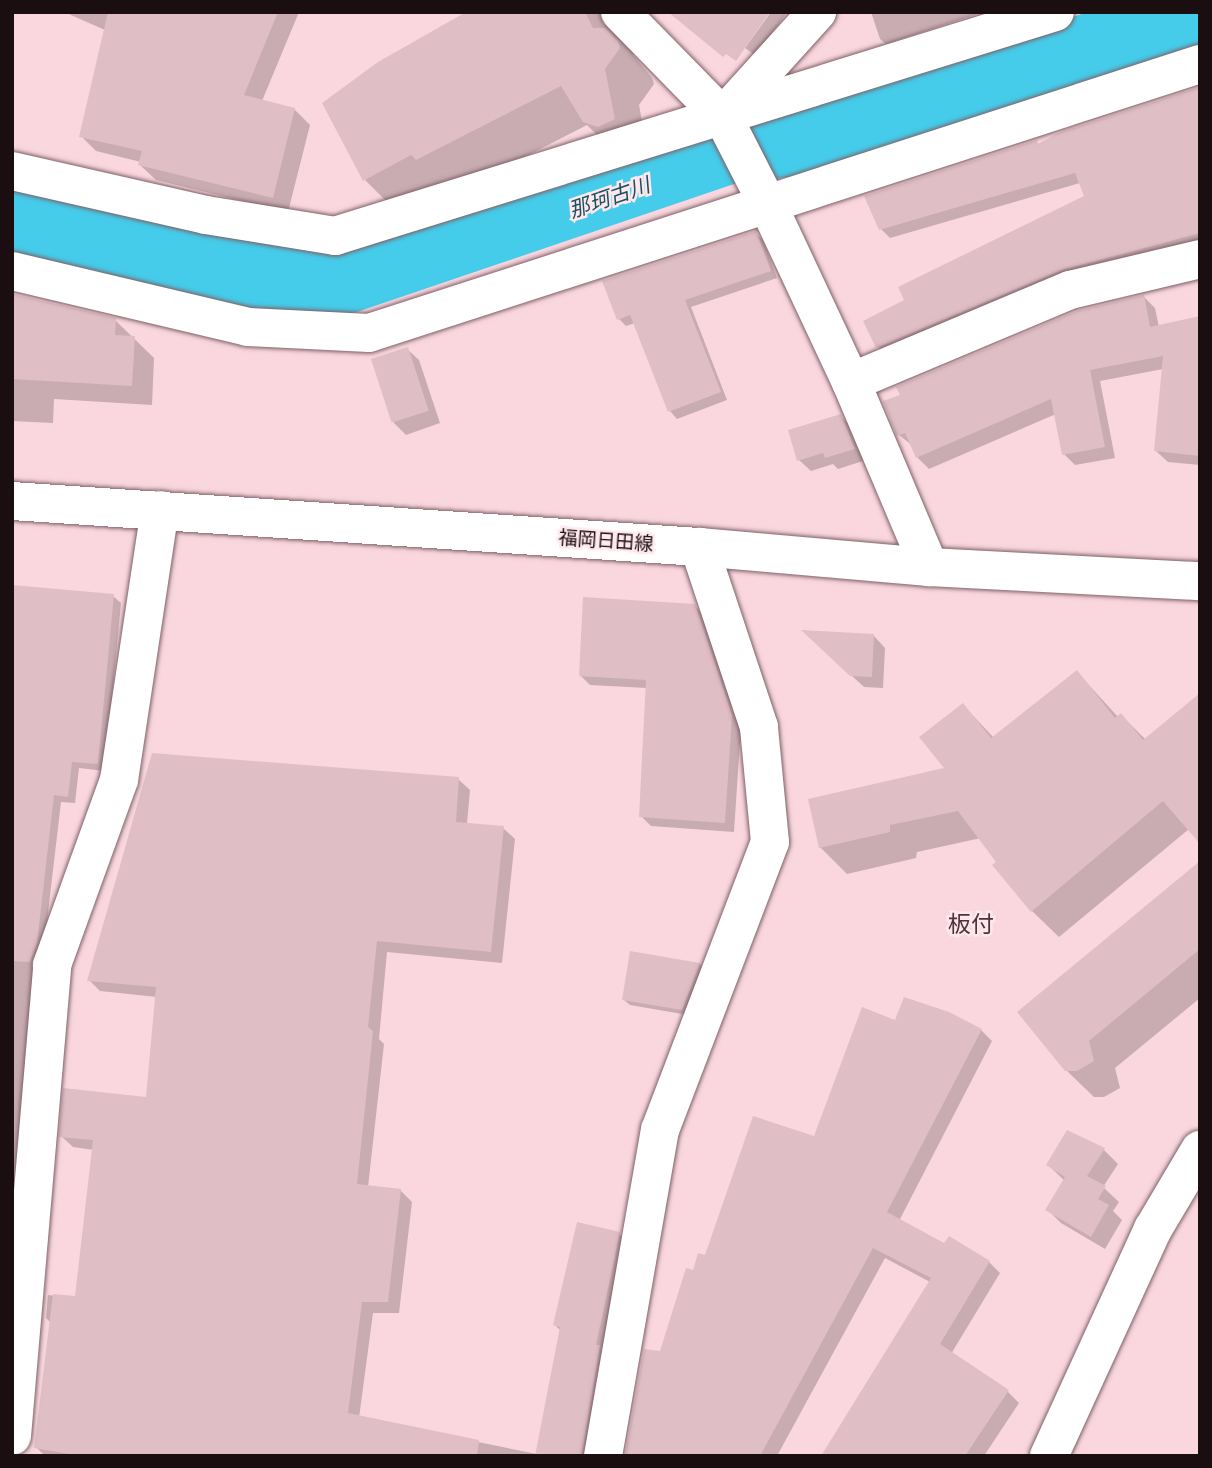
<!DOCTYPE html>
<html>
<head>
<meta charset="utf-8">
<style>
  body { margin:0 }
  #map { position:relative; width:1212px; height:1468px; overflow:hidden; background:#fad7df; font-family:Ubuntu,"Noto Sans JP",sans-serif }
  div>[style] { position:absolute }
  .water>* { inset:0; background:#45ccea }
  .shadow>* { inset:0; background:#0003 }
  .building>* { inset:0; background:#e0bec6; transform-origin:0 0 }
  .roads { filter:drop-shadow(0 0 2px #7f6068) drop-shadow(0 0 2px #7f6068) }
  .minor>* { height:38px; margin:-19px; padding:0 19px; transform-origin:19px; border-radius:19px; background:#fff }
  .major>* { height:38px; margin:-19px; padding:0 19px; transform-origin:19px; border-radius:19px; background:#fff }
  span { translate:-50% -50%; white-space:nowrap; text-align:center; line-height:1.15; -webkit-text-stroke:5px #fee8ed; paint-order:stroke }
  .street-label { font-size:19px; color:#1a0e11 }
  .water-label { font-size:21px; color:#1a525f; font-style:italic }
  .quarter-label { font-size:23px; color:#4f333b }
  .frame { position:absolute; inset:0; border:14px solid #1a0e11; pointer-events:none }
</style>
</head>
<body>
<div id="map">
  <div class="water">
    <i style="clip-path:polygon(1088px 12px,1200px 12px,1200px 49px,799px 176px,737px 183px,348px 315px,303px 322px,12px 261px,12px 187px,277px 244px,770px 114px)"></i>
  </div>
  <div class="shadow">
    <i style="clip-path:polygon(64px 12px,299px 12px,262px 101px,294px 109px,310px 125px,288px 212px,156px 180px,140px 165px,141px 162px,96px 151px,81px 136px,105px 30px)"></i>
    <i style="clip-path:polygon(471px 12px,605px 12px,634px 41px,633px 55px,652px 78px,654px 84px,639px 105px,648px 154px,619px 157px,587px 125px,452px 194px,400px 215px,365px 180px)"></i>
    <i style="clip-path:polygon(771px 12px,787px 12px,756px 56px,745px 48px)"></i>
    <i style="clip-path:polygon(871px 12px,983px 12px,886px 44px,880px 39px)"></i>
    <i style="clip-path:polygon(1200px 89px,1200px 245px,887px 356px,878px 347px,906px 301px,1086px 197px,1080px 183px,890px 238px,881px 229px,1036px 142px,1040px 145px)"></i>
    <i style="clip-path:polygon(755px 233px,763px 240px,777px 278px,691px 307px,727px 400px,677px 419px,670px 411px,635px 323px,626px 326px,619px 319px)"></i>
    <i style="clip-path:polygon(12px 295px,115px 320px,154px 358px,152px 405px,54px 399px,53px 423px,12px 421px)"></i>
    <i style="clip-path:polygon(1144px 297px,1155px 308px,1159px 327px,1200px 318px,1200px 465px,1168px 462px,1156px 451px,1163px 369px,1100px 381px,1115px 458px,1075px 465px,1064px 454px,1056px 414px,929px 469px,917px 457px,913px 446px,899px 435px)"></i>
    <i style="clip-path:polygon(407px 349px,419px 360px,440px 423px,406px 435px,394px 423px)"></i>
    <i style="clip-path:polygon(840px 416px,852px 427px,866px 460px,838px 469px,833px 464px,811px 471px,799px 460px)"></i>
    <i style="clip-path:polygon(12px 586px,113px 596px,121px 603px,105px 771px,79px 768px,75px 803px,61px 802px,12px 1220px)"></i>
    <i style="clip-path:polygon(694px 605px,704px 615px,741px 726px,734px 832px,651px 826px,641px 816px,647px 688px,590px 685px,580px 675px)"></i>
    <i style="clip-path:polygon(874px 636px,885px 648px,883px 688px,864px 687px,815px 642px)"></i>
    <i style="clip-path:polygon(1077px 672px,1118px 717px,1121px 715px,1146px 740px,1189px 829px,1059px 937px,1032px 911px,981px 838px,917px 852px,916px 858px,847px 874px,820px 847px,947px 769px,963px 705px,994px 738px)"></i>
    <i style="clip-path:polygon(458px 779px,470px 790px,467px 824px,503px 828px,515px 839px,502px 963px,387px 952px,379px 1039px,384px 1044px,368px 1187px,401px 1191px,412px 1202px,399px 1313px,373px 1313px,359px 1418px,537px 1454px,561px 1331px,555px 1325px,619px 1234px,630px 1245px,594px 1456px,45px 1456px,36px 1447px,51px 1323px,46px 1318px,48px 1295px,76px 1298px,94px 1150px,73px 1147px,61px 1136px,147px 1099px,157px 997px,100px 991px,89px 980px)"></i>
    <i style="clip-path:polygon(1200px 863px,1200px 998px,1115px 1068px,1120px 1088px,1104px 1097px,1094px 1097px,1066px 1070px)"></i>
    <i style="clip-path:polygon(631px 953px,700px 964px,705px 970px,688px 1015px,630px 1005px,624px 1000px)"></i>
    <i style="clip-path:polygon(896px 1022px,981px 1030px,992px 1041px,899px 1221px,945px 1246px,989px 1262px,1000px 1273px,951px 1354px,1008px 1392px,1019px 1403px,984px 1456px,823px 1456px,930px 1282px,885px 1258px,777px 1456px,627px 1456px,661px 1353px,694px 1272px,815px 1139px)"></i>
    <i style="clip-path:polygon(1068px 1132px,1104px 1150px,1118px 1164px,1103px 1187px,1119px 1202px,1113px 1211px,1122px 1220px,1105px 1249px,1061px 1223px,1047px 1209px,1065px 1181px,1048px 1165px)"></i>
  </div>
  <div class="building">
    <i style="clip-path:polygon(108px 12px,278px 12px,244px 95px,295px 108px,273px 198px,138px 165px,142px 151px,79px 137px)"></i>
    <i style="clip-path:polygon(466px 12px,585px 12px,593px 28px,605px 28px,618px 41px,620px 48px,605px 69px,615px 119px,598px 127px,583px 122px,561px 86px,416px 160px,411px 155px,363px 181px,322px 103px,378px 62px)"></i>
    <i style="clip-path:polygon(668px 12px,770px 12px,736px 61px,726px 54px,723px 57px)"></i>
    <i style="clip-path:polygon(1200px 87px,1200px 233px,1062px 270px,876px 348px,863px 321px,904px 300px,898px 287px,1084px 196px,1075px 173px,879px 230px,864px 196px,1037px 140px,1038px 144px,1058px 133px)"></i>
    <i style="clip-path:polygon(756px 231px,771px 271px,685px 300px,721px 392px,668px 412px,630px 315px,617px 320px,602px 281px)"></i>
    <i style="clip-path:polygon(12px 294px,116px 318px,115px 335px,135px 336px,132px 386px,12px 379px)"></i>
    <i style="clip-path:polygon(1144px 295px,1150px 327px,1200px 316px,1200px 456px,1154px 451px,1163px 356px,1090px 370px,1105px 447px,1062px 455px,1051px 399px,916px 458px,905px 433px,897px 436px,883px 401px,900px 395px,896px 387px,1077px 311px)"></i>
    <i style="left:408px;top:347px;width:67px;height:39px;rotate:72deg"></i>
    <i style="clip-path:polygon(841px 414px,855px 449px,825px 458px,823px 453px,797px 461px,788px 430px)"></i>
    <i style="clip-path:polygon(12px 585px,114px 594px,98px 764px,72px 762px,68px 797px,54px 795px,37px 943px,30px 962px,12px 961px)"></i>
    <i style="clip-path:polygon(583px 597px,695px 604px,732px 715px,725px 823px,639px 817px,646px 680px,579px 676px)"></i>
    <i style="clip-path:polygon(801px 630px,874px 634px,872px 677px,850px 676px)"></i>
    <i style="clip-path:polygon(1077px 670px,1115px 718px,1121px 713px,1143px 740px,1200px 693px,1200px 844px,1163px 801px,1031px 912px,992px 865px,996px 862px,958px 811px,890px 825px,890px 832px,819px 848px,808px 799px,944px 768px,919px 737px,963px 703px,991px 738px)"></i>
    <i style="clip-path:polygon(152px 753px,459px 777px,456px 822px,504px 826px,491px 952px,377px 941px,368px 1027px,373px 1031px,357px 1184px,401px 1189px,388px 1302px,362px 1302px,348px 1413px,479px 1440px,477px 1456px,81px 1456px,34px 1448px,53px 1294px,75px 1296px,93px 1140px,59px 1137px,63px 1088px,146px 1097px,156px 987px,87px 981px)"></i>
    <i style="clip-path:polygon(1200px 861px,1200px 949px,1089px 1041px,1094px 1061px,1077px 1071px,1065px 1071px,1017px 1012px)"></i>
    <i style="clip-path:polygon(630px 951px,700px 963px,682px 1010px,622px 1000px)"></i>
    <i style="clip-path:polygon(904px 997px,949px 1012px,982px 1029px,887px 1212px,944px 1243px,949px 1236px,990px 1261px,940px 1344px,1009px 1390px,965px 1456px,821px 1456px,931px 1278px,873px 1248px,760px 1456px,625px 1456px,644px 1349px,660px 1351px,686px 1268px,693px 1270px,698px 1253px,705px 1255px,753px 1116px,814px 1136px,862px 1007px,895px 1020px)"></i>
    <i style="clip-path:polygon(1067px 1130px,1105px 1148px,1087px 1176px,1106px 1186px,1098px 1199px,1109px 1205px,1091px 1237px,1045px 1210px,1065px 1177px,1046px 1165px)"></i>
    <i style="clip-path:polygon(577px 1222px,620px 1232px,596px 1345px,600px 1345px,582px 1456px,535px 1456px,560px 1327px,553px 1325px)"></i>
  </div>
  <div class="roads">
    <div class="minor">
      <i style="left:620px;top:12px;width:147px;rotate:45.6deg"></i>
      <i style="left:723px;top:117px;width:97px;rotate:62.9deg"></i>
      <i style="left:767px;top:203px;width:198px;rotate:64.9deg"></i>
      <i style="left:851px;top:382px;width:201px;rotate:67.1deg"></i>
      <i style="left:724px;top:115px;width:139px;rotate:-47.9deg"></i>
      <i style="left:12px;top:171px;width:199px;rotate:12.8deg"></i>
      <i style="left:206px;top:215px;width:131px;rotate:9.2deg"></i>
      <i style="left:335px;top:236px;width:754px;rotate:-17.28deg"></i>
      <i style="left:12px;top:271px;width:243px;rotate:13.3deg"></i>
      <i style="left:248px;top:327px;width:121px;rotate:2.8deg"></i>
      <i style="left:369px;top:333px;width:873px;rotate:-17.94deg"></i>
      <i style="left:851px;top:382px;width:238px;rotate:-22.8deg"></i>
      <i style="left:1070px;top:290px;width:134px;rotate:-13.4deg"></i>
      <i style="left:12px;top:1436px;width:473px;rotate:-85.1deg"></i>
      <i style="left:52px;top:965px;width:197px;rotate:-70.1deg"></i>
      <i style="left:119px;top:780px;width:273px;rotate:-81.4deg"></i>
      <i style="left:603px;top:1456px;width:331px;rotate:-80.1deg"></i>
      <i style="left:660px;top:1130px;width:308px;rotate:-69.1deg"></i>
      <i style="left:770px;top:842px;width:116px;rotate:-95.5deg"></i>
      <i style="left:759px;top:727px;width:190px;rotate:-108.4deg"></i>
      <i style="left:1049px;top:1456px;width:250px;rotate:-65.4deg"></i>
      <i style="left:1153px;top:1229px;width:92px;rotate:-59.3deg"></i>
    </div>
    <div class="major">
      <i style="left:12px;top:501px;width:689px;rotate:3.83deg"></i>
      <i style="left:699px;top:547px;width:231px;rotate:5deg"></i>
      <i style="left:929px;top:567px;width:271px;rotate:3deg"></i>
    </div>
  </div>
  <div class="street-label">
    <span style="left:606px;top:541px;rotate:4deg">福岡日田線</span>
  </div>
  <div class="water-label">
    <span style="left:609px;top:197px;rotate:-19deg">那珂古川</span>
  </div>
  <div class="quarter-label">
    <span style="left:971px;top:924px">板付</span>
  </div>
  <div class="frame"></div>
</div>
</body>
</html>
